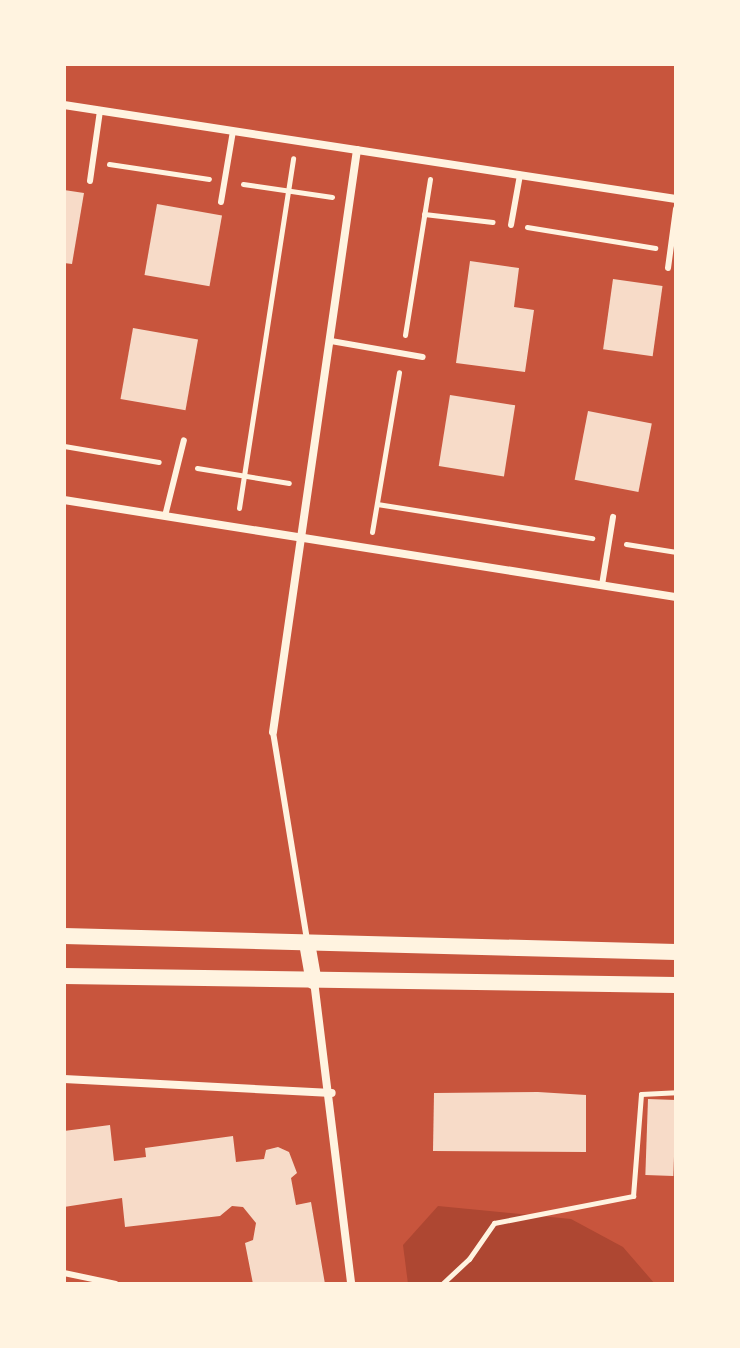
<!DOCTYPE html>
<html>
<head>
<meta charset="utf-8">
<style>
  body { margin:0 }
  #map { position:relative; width:740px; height:1348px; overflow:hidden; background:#c8553d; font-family:Rubik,sans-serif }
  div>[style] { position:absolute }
  .green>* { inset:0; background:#ae4732 }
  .building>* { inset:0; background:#f7dbc8; transform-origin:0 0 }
  .path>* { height:5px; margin:-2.5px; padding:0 2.5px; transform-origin:2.5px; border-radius:2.5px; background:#fff3e0 }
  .service>* { height:6px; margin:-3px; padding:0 3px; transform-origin:3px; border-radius:3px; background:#fff3e0 }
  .minor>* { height:8px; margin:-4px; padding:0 4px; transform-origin:4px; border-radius:4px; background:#fff3e0 }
  .secondary>* { height:16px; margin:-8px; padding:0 8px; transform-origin:8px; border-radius:8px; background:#fff3e0 }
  span { translate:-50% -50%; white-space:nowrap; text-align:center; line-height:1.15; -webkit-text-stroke:8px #fff3e0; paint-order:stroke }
  .frame { position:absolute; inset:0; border:66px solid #fff3e0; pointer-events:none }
</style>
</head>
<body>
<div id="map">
  <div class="green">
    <i style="clip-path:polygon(438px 1206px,571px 1219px,623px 1247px,655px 1284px,408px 1284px,403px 1245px)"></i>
  </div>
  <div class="building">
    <i style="clip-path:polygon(64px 190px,84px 193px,72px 264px,64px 263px)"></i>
    <i style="left:157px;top:204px;width:66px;height:72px;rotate:10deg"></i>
    <i style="clip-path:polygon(470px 261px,519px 268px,514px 307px,534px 310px,525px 372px,456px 363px)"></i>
    <i style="left:613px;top:279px;width:50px;height:71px;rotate:8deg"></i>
    <i style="left:133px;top:328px;width:66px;height:72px;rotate:10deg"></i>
    <i style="left:450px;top:395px;width:66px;height:72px;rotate:9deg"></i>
    <i style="left:588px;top:411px;width:65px;height:70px;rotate:11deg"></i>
    <i style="clip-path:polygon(538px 1092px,586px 1095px,586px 1152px,433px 1151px,434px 1093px)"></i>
    <i style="left:648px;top:1099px;width:28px;height:76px;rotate:2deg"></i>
    <i style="clip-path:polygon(110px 1125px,114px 1161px,146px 1157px,145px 1148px,233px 1136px,236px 1162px,264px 1159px,266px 1150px,278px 1147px,289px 1152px,297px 1173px,291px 1178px,296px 1205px,311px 1202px,325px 1284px,253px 1284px,245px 1243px,253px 1240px,256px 1223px,243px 1207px,232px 1206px,220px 1216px,125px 1227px,122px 1198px,64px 1207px,64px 1131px)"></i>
  </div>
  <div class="path">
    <i style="left:109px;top:164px;width:101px;rotate:8.5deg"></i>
    <i style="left:243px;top:184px;width:90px;rotate:8.3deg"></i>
    <i style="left:424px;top:214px;width:69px;rotate:6.6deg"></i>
    <i style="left:527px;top:227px;width:130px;rotate:9.3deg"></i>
    <i style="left:405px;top:335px;width:158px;rotate:-80.9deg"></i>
    <i style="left:64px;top:446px;width:96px;rotate:9.6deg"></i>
    <i style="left:197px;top:468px;width:93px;rotate:9.3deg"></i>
    <i style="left:377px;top:504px;width:218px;rotate:9deg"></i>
    <i style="left:239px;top:508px;width:354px;rotate:-81.2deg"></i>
    <i style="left:372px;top:532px;width:162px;rotate:-80.4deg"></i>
    <i style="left:626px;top:544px;width:51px;rotate:9.1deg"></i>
    <i style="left:442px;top:1284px;width:37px;rotate:-43deg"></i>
    <i style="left:469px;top:1259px;width:44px;rotate:-55.2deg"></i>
    <i style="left:494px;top:1223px;width:142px;rotate:-11deg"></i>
    <i style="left:633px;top:1196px;width:102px;rotate:-85.5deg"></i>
    <i style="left:641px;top:1094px;width:35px;rotate:-3deg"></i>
  </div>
  <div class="service">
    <i style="left:90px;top:181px;width:71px;rotate:-81.9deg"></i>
    <i style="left:221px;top:202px;width:72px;rotate:-80.4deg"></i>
    <i style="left:511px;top:225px;width:51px;rotate:-79.8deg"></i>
    <i style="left:668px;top:268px;width:60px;rotate:-82.3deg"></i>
    <i style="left:331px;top:341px;width:93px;rotate:9.9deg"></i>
    <i style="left:165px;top:516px;width:78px;rotate:-76deg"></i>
    <i style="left:602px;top:585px;width:69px;rotate:-80.8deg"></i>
    <i style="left:273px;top:732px;width:210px;rotate:80.7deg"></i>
    <i style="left:64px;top:1273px;width:53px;rotate:11.9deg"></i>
  </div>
  <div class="minor">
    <i style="left:64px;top:105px;width:619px;rotate:8.73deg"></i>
    <i style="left:64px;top:500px;width:620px;rotate:9.01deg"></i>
    <i style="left:273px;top:732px;width:588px;rotate:-81.79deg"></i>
    <i style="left:314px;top:981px;width:305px;rotate:83deg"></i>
    <i style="left:64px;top:1079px;width:268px;rotate:3deg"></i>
  </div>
  <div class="secondary">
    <i style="left:64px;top:936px;width:612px;rotate:1.5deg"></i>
    <i style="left:307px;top:943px;width:39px;rotate:80deg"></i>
    <i style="left:64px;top:976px;width:612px;rotate:0.84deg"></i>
  </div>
  <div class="frame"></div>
</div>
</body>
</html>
